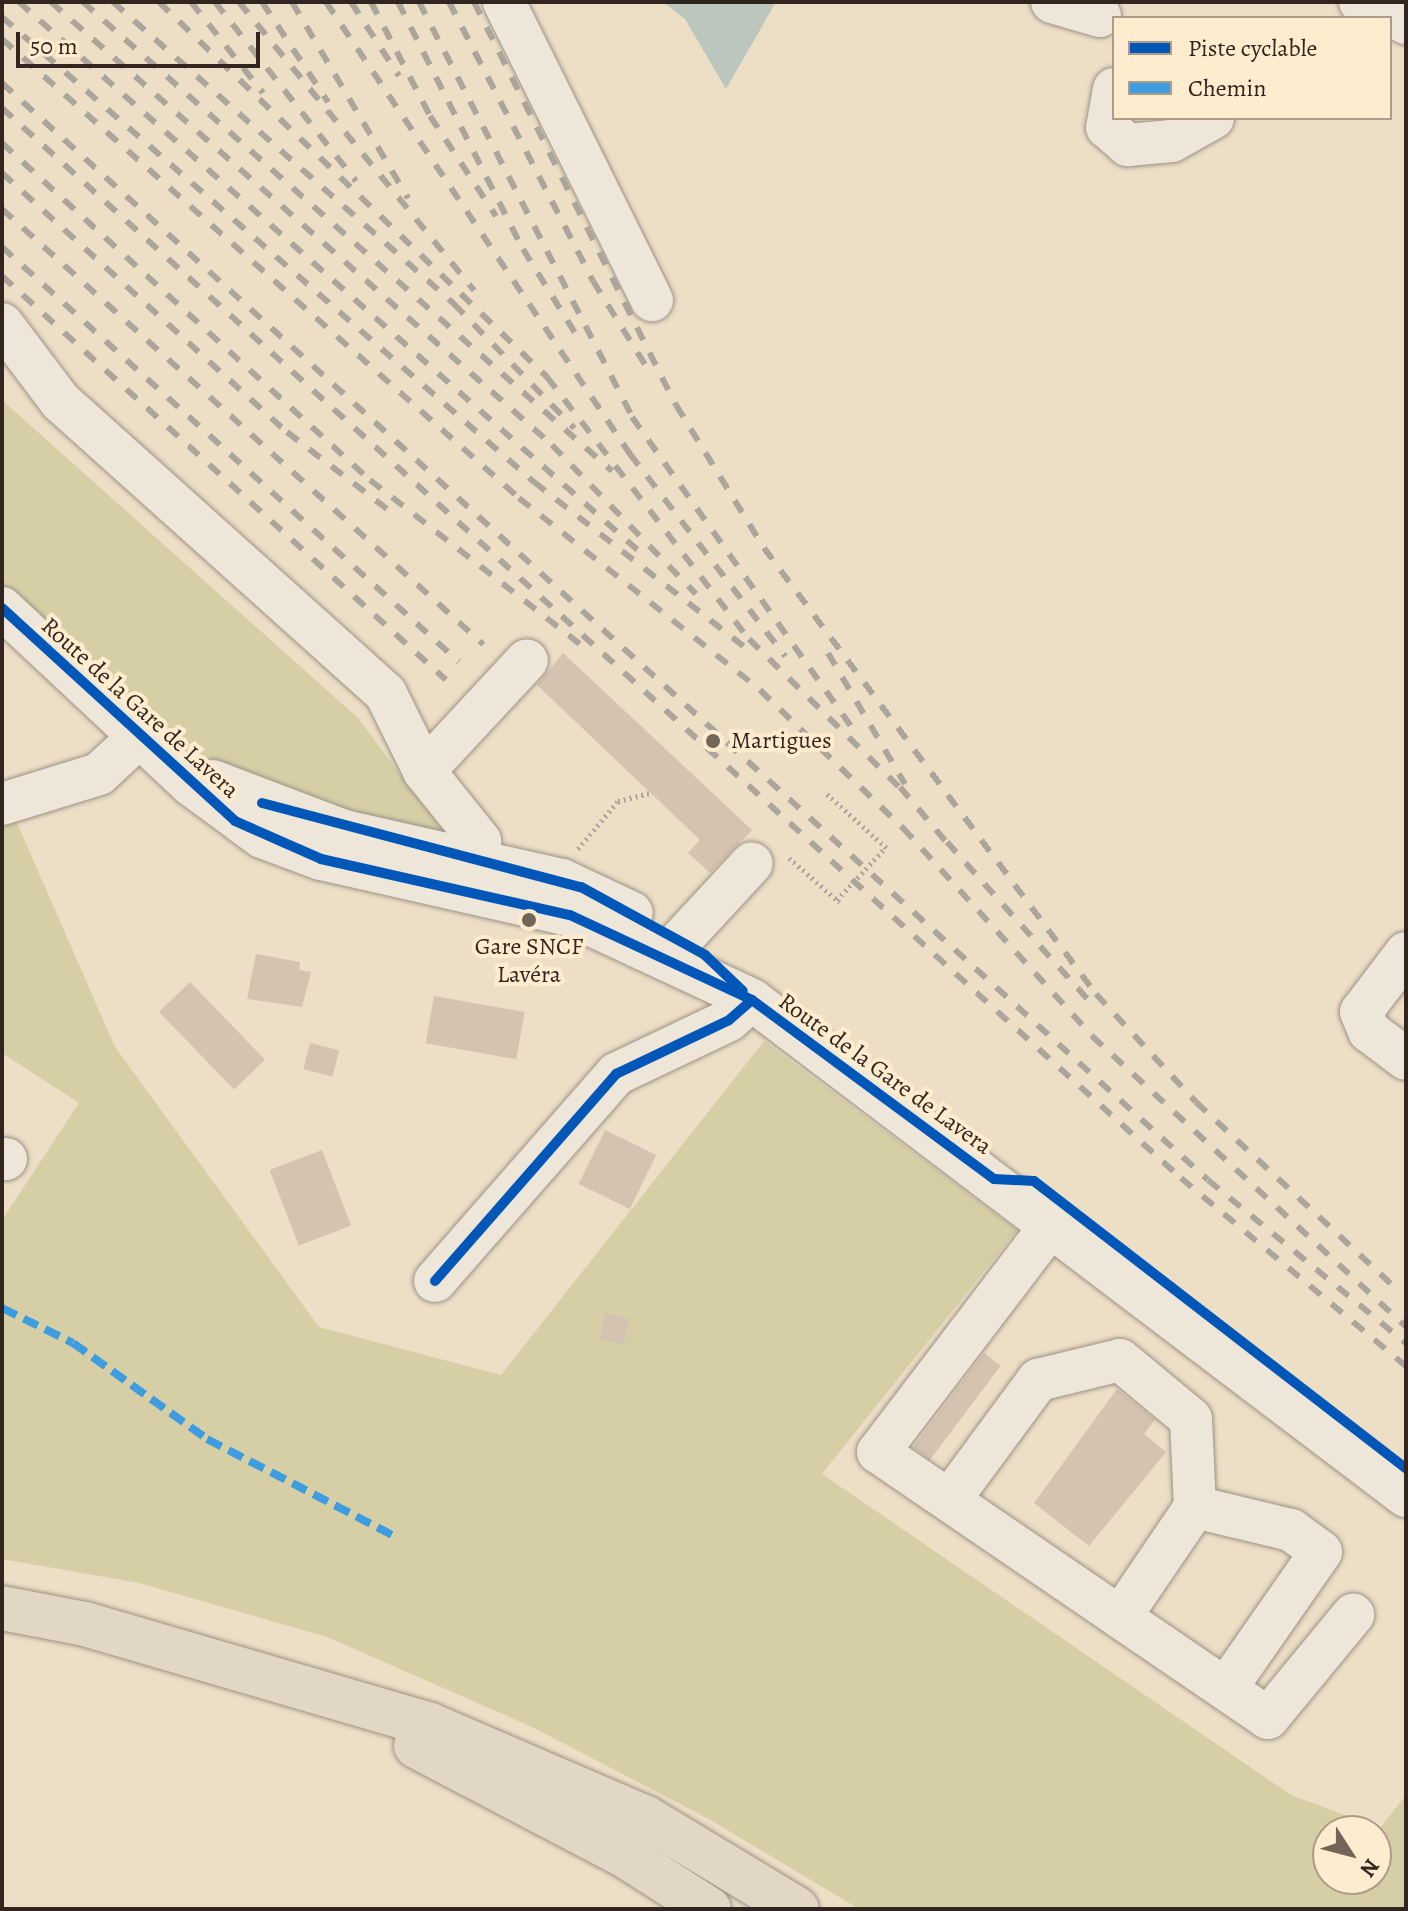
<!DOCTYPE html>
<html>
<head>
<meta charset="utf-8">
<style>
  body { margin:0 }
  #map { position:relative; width:1408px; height:1911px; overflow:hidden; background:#eddec6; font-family:Alegreya,serif }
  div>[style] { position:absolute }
  .green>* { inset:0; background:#d6cfa6 }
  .water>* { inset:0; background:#bbc6bd }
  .building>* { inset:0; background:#d5c3b2; transform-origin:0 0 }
  .path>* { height:5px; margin-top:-2.5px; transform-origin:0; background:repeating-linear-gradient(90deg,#aca59c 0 2px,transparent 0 6px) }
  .roads { filter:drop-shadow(0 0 2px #9c9285) drop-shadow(0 0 2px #9c9285) }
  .minor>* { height:42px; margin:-21px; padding:0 21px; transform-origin:21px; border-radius:21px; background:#efe6da }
  .major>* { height:44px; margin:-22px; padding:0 22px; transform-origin:22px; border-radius:22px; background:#e2d6c5 }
  .rail>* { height:6px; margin-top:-3px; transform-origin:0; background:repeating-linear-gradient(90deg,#aca59c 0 14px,transparent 0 28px) }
  .path-bridge>* { height:5px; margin-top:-2.5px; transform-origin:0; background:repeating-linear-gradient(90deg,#aca59c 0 2px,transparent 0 6px) }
  .quiet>* { height:8px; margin-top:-4px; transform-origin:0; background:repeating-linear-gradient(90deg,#3e9ce0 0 16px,transparent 0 24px) }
  .cycleway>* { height:10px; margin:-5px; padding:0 5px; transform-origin:5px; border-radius:5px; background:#0057b8 }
  .dots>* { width:22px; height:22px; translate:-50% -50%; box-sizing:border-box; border:4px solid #feeccf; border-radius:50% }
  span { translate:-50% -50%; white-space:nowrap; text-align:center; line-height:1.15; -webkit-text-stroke:8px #feeccf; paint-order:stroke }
  .street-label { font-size:24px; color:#32251f }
  .poi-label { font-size:24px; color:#32251f }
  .left { translate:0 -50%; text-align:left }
  .frame { position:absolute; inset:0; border:4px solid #32251f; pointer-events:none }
  .legend { position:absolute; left:1112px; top:16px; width:280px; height:104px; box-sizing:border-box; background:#feeccf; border:2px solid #ac9c89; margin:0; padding:10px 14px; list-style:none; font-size:24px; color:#32251f }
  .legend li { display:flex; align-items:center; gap:16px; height:40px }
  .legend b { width:40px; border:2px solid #ac9c89 }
  .north { position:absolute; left:1312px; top:1815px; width:80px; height:80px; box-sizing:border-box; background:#feeccf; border:2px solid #ac9c89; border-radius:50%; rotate:126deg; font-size:22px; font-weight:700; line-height:32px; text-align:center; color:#32251f }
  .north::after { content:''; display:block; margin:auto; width:28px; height:36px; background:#736659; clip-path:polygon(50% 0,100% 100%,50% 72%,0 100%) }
  .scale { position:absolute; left:16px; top:32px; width:244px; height:36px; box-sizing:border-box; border:4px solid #32251f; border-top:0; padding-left:10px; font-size:24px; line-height:28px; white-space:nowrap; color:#32251f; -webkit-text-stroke:6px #feeccf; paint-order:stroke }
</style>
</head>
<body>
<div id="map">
  <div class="green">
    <i style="clip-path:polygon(2px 400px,358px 718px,448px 838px,381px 826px,215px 764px,142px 714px,2px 585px)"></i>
    <i style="clip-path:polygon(evenodd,14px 816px,115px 1047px,319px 1327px,501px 1375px,764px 1041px,1017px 1230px,822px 1474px,1291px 1795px,1380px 1828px,1406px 1795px,1406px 1909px,859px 1909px,709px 1819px,532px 1727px,327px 1637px,139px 1583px,2px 1559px,2px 1220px,79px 1103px,2px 1053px,2px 817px,14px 816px,1328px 1831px,1376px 1831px,1376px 1879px,1328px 1879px,1328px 1831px)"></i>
  </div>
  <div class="water">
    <i style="clip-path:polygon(663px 2px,776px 2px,726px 89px,685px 19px)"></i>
  </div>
  <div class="building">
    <i style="clip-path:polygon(563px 653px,752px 830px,710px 873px,688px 853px,700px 840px,537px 685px)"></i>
    <i style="clip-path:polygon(256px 954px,300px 962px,299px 970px,311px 972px,302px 1007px,247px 999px)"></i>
    <i style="left:190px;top:982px;width:108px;height:43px;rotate:46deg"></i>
    <i style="left:434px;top:996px;width:92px;height:48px;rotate:10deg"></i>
    <i style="left:310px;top:1043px;width:30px;height:27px;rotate:14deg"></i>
    <i style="left:605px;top:1130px;width:57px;height:60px;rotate:26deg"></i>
    <i style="left:322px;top:1150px;width:81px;height:56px;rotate:69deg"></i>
    <i style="left:605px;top:1313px;width:25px;height:27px;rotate:12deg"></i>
    <i style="left:984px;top:1353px;width:21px;height:118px;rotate:37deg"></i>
    <i style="clip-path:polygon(1117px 1389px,1155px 1420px,1144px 1434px,1166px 1452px,1089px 1546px,1034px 1503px)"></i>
  </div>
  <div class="path">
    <i style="left:827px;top:794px;width:84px;rotate:42.1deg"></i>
    <i style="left:578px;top:849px;width:62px;rotate:-50.2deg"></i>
    <i style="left:618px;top:801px;width:32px;rotate:-14deg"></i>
    <i style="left:789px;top:858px;width:67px;rotate:41.3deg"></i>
  </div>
  <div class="roads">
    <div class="minor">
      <i style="left:504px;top:2px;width:333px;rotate:63.6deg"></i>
      <i style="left:1052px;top:2px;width:50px;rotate:16.3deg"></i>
      <i style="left:1360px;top:2px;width:51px;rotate:24.5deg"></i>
      <i style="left:1114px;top:89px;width:39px;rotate:100deg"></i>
      <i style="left:1107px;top:127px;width:28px;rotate:41deg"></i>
      <i style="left:1128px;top:145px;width:44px;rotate:-5.2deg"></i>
      <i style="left:1172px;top:141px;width:47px;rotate:-29.3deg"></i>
      <i style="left:2px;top:324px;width:96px;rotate:53deg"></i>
      <i style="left:60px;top:401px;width:438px;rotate:41.9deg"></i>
      <i style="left:386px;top:694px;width:86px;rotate:63.7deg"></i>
      <i style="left:424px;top:771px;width:90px;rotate:51.3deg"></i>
      <i style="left:480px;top:841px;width:52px;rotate:88.9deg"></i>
      <i style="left:2px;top:608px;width:258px;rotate:43.1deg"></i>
      <i style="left:190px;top:784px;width:89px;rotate:36.4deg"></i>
      <i style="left:262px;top:837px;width:63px;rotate:20.4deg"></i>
      <i style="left:321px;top:859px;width:255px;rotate:12.7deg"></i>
      <i style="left:570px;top:915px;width:201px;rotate:25deg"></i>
      <i style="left:752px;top:1000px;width:821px;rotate:37.18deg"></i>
      <i style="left:424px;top:771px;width:151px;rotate:-47.1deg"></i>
      <i style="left:213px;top:781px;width:140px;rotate:20.9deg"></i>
      <i style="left:344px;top:831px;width:223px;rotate:12.7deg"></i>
      <i style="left:562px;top:880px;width:77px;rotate:25.2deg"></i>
      <i style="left:2px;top:804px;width:102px;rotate:-17.2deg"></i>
      <i style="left:99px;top:774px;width:56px;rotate:-42.8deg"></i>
      <i style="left:1406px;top:953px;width:74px;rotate:127.3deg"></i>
      <i style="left:1361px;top:1012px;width:21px;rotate:67deg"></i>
      <i style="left:1369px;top:1031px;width:46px;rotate:37.1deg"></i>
      <i style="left:664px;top:958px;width:129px;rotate:-47.2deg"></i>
      <i style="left:2px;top:1159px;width:4px"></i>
      <i style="left:1052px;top:1224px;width:287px;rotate:127.3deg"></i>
      <i style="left:878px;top:1452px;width:472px;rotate:34.3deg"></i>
      <i style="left:1268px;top:1718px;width:134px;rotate:-50.5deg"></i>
      <i style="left:435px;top:1281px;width:275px;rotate:-48.8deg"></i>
      <i style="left:616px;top:1074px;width:125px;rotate:-25.5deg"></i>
      <i style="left:729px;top:1020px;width:30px;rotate:-41deg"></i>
      <i style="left:951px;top:1498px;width:147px;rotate:-53.6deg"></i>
      <i style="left:1038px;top:1380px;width:84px;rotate:-13.7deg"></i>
      <i style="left:1120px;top:1360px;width:92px;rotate:39.7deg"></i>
      <i style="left:1191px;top:1419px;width:88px;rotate:87.4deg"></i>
      <i style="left:1195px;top:1507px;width:99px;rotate:13.5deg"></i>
      <i style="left:1291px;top:1530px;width:37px;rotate:36deg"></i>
      <i style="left:1321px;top:1552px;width:166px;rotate:124.9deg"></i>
      <i style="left:1121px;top:1616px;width:132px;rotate:-55.8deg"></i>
    </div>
    <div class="major">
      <i style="left:2px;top:1608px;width:85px;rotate:10.9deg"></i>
      <i style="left:85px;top:1624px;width:359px;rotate:16.3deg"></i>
      <i style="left:430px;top:1725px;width:235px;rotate:23.3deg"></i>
      <i style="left:646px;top:1818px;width:176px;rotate:31.1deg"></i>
      <i style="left:416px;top:1746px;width:238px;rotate:27.7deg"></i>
      <i style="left:627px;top:1857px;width:97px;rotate:32.4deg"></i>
    </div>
  </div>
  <div class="rail">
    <i style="left:19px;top:2px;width:831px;rotate:41.54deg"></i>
    <i style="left:51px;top:2px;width:669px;rotate:41.48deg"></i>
    <i style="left:552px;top:445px;width:207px;rotate:46deg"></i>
    <i style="left:83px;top:2px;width:707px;rotate:41.56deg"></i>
    <i style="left:113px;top:2px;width:456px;rotate:41.5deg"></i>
    <i style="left:454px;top:304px;width:173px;rotate:45.9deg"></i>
    <i style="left:159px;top:2px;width:540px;rotate:44.02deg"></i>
    <i style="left:547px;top:377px;width:331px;rotate:52.4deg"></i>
    <i style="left:749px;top:639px;width:221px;rotate:44.6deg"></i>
    <i style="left:191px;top:2px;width:116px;rotate:51.6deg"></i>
    <i style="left:215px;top:2px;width:228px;rotate:51.8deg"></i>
    <i style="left:239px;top:2px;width:372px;rotate:50.8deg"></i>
    <i style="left:262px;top:2px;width:120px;rotate:56.6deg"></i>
    <i style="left:292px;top:2px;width:228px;rotate:59.4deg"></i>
    <i style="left:326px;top:2px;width:545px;rotate:56.08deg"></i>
    <i style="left:630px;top:454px;width:255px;rotate:52.5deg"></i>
    <i style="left:351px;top:2px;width:88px;rotate:57deg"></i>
    <i style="left:371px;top:2px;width:128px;rotate:62.6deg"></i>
    <i style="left:430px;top:116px;width:120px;rotate:56.6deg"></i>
    <i style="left:398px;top:2px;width:277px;rotate:63.2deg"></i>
    <i style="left:523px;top:249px;width:99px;rotate:58.2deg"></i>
    <i style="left:419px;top:2px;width:466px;rotate:62.8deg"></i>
    <i style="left:632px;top:417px;width:390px;rotate:54.7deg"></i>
    <i style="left:449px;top:2px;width:314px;rotate:62.7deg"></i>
    <i style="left:593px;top:281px;width:106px;rotate:58.1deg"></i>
    <i style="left:474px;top:2px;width:451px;rotate:63.4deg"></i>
    <i style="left:676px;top:405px;width:168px;rotate:58.4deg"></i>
    <i style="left:764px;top:548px;width:556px;rotate:53.34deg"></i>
    <i style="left:1096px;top:994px;width:147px;rotate:47.2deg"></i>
    <i style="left:1196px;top:1102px;width:280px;rotate:43deg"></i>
    <i style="left:2px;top:17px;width:707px;rotate:41.16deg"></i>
    <i style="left:534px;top:482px;width:269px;rotate:38.1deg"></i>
    <i style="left:2px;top:39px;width:691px;rotate:41.6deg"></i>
    <i style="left:519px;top:498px;width:308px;rotate:38.5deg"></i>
    <i style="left:760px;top:690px;width:199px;rotate:44deg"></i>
    <i style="left:903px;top:828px;width:281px;rotate:47.7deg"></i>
    <i style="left:1092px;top:1036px;width:428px;rotate:42.8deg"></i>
    <i style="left:2px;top:83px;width:1630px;rotate:42.29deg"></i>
    <i style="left:1208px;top:1180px;width:256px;rotate:39.5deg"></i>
    <i style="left:2px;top:108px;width:1592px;rotate:42.23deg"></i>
    <i style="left:1181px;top:1178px;width:293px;rotate:39.9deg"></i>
    <i style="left:2px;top:143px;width:499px;rotate:42.5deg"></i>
    <i style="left:370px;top:480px;width:273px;rotate:38deg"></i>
    <i style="left:2px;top:173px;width:385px;rotate:42.3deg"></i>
    <i style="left:287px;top:432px;width:131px;rotate:37.6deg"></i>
    <i style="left:2px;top:209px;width:649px;rotate:42.13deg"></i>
    <i style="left:2px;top:247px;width:617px;rotate:42.24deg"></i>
    <i style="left:2px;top:276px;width:600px;rotate:42.3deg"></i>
    <i style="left:828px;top:653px;width:152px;rotate:59.6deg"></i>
    <i style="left:900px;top:787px;width:82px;rotate:49.9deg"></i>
    <i style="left:947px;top:842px;width:216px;rotate:48.2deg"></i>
  </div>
  <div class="path-bridge">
    <i style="left:837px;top:900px;width:72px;rotate:-47.2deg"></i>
  </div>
  <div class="quiet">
    <i style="left:2px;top:1308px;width:79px;rotate:26.2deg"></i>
    <i style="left:73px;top:1343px;width:165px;rotate:35.6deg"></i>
    <i style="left:207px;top:1439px;width:215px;rotate:27.4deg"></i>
  </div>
  <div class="cycleway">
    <i style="left:2px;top:608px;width:316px;rotate:42.4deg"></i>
    <i style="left:235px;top:821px;width:94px;rotate:23.8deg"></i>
    <i style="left:321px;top:859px;width:255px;rotate:12.7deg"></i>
    <i style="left:570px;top:915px;width:201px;rotate:25deg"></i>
    <i style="left:752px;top:1000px;width:301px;rotate:36.5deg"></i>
    <i style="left:994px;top:1179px;width:40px;rotate:2.9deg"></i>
    <i style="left:1034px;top:1181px;width:470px;rotate:37.7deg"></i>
    <i style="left:262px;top:803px;width:330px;rotate:14.8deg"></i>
    <i style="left:581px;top:887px;width:141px;rotate:28.7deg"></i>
    <i style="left:705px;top:955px;width:52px;rotate:43.5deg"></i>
    <i style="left:435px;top:1281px;width:275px;rotate:-48.8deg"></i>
    <i style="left:616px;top:1074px;width:125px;rotate:-25.5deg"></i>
    <i style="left:729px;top:1020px;width:30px;rotate:-41deg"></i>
  </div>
  <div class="dots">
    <i style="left:713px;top:741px;background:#736659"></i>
    <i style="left:529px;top:920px;background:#736659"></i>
  </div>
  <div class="street-label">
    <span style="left:140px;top:708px;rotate:42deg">Route de la Gare de Lavera</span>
    <span style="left:885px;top:1074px;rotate:36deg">Route de la Gare de Lavera</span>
  </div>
  <div class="poi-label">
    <span class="left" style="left:731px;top:741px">Martigues</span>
    <span style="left:529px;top:961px">Gare SNCF<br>Lavéra</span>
  </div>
  <div class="frame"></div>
  <ul class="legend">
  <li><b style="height:10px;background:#0057b8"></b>Piste cyclable</li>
  <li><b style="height:10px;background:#3e9ce0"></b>Chemin</li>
  </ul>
  <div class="north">N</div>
  <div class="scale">50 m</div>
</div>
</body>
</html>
